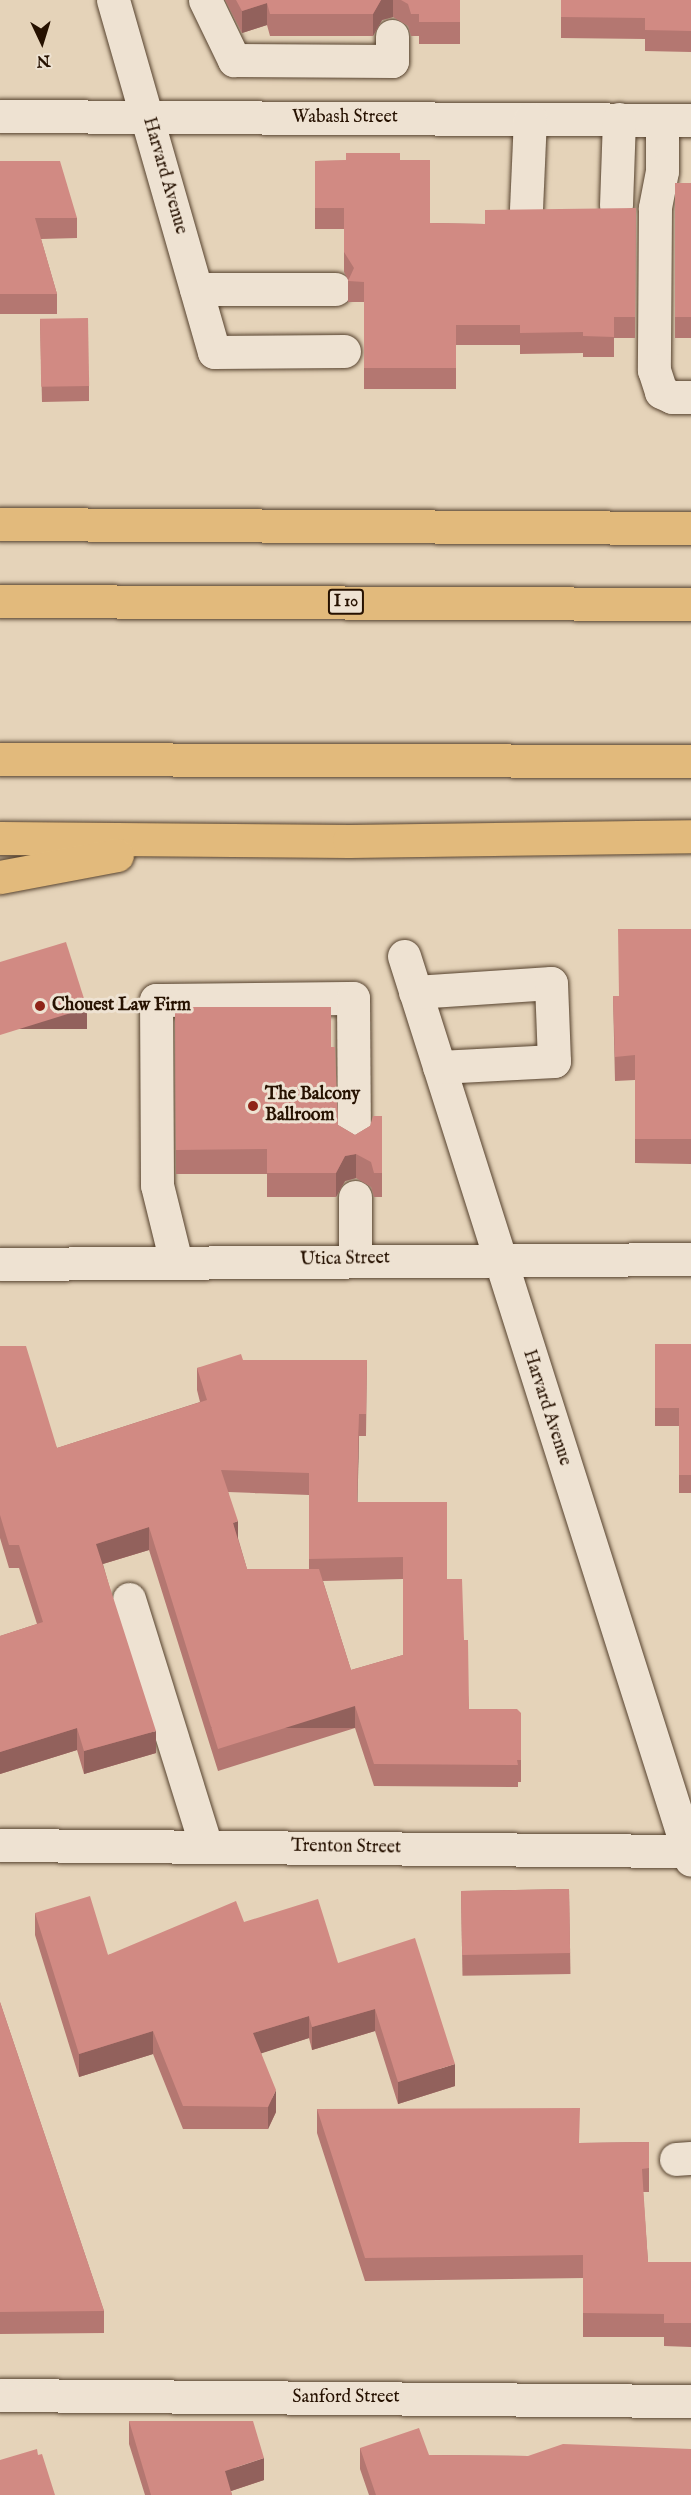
<!DOCTYPE html>
<html>
<head>
<meta charset="utf-8">
<style>
  body { margin:0 }
  #map { position:relative; width:691px; height:2495px; overflow:hidden; background:#e5d3b9; font-family:"IM FELL English",serif }
  div>[style] { position:absolute }
  .roads { filter:drop-shadow(0 0 2px #56422e) drop-shadow(0 0 2px #56422e) }
  .minor>* { height:33px; margin:-16.5px; padding:0 16.5px; transform-origin:16.5px; border-radius:16.5px; background:#eee2d2 }
  .highway>* { height:33px; margin:-16.5px; padding:0 16.5px; transform-origin:16.5px; border-radius:16.5px; background:#e2ba7c }
  .wall>* { inset:0; background:#b47771; transform-origin:0 0 }
  .shaded-wall>* { inset:0; background:#92615c; transform-origin:0 0 }
  .building>* { inset:0; background:#d18a83; transform-origin:0 0 }
  .dots>* { width:16px; height:16px; translate:-50% -50%; box-sizing:border-box; border:3px solid #eee2d2; border-radius:50% }
  span { translate:-50% -50%; white-space:nowrap; text-align:center; line-height:1.15; -webkit-text-stroke:6px #eee2d2; paint-order:stroke }
  .shield-label span { padding:2px 4px; background:#eee2d2; border:2px solid; border-radius:4px; -webkit-text-stroke-width:0 }
  .shield-label { font-size:16px; color:#261100; font-weight:700 }
  .street-label { font-size:18px; color:#261100 }
  .poi-label { font-size:18px; color:#261100; font-weight:700 }
  .left { translate:0 -50%; text-align:left }
  .north { position:absolute; left:12px; top:12px; width:60px; height:60px; -webkit-text-stroke:4px #eee2d2; paint-order:stroke; rotate:176deg; font-size:16px; font-weight:700; line-height:24px; text-align:center; color:#261100 }
  .north::after { content:''; display:block; margin:auto; width:21px; height:27px; background:#261100; clip-path:polygon(50% 0,100% 100%,50% 72%,0 100%) }
</style>
</head>
<body>
<div id="map">
  <div class="roads">
    <div class="minor">
      <i style="left:113px;top:0;width:366px;rotate:74deg"></i>
      <i style="left:214px;top:352px;width:130px;rotate:-0.4deg"></i>
      <i style="left:205px;top:0;width:67px;rotate:64.2deg"></i>
      <i style="left:234px;top:60px;width:158px;rotate:0.4deg"></i>
      <i style="left:392px;top:61px;width:25px;rotate:-90deg"></i>
      <i style="left:0;top:116px;width:691px;rotate:0.33deg"></i>
      <i style="left:662px;top:120px;width:51px;rotate:90deg"></i>
      <i style="left:662px;top:171px;width:38px;rotate:101deg"></i>
      <i style="left:655px;top:208px;width:162px;rotate:90.4deg"></i>
      <i style="left:654px;top:370px;width:23px;rotate:72deg"></i>
      <i style="left:661px;top:392px;width:12px;rotate:24deg"></i>
      <i style="left:672px;top:397px;width:19px"></i>
      <i style="left:616px;top:205px;width:86px;rotate:-88deg"></i>
      <i style="left:526px;top:209px;width:90px;rotate:-87.5deg"></i>
      <i style="left:196px;top:289px;width:139px"></i>
      <i style="left:404px;top:956px;width:948px;rotate:72.39deg"></i>
      <i style="left:415px;top:992px;width:136px;rotate:-3.8deg"></i>
      <i style="left:551px;top:983px;width:78px;rotate:87.8deg"></i>
      <i style="left:554px;top:1061px;width:115px;rotate:177deg"></i>
      <i style="left:355px;top:1260px;width:63px;rotate:-90deg"></i>
      <i style="left:176px;top:1262px;width:79px;rotate:-103.9deg"></i>
      <i style="left:157px;top:1185px;width:185px;rotate:-90.3deg"></i>
      <i style="left:156px;top:1000px;width:197px;rotate:-0.6deg"></i>
      <i style="left:353px;top:998px;width:143px;rotate:89.6deg"></i>
      <i style="left:0;top:1264px;width:691px;rotate:-0.41deg"></i>
      <i style="left:129px;top:1599px;width:259px;rotate:72.7deg"></i>
      <i style="left:0;top:1845px;width:691px;rotate:0.5deg"></i>
      <i style="left:676px;top:2159px;width:15px;rotate:-4deg"></i>
      <i style="left:0;top:2395px;width:691px;rotate:0.5deg"></i>
    </div>
    <div class="highway">
      <i style="left:0;top:524px;width:691px;rotate:0.33deg"></i>
      <i style="left:0;top:601px;width:691px;rotate:0.25deg"></i>
      <i style="left:0;top:759px;width:691px;rotate:0.17deg"></i>
      <i style="left:0;top:838px;width:349px;rotate:0.5deg"></i>
      <i style="left:349px;top:841px;width:342px;rotate:-0.8deg"></i>
      <i style="left:0;top:877px;width:119px;rotate:-10.6deg"></i>
    </div>
  </div>
  <div class="wall">
    <i style="clip-path:polygon(225px 0,460px 0,460px 44px,419px 44px,419px 36px,411px 36px,408px 26px,393px 17px,382px 20px,373px 36px,270px 36px,267px 25px,242px 33px)"></i>
    <i style="clip-path:polygon(561px 0,691px 0,691px 52px,645px 51px,645px 39px,561px 38px)"></i>
    <i style="clip-path:polygon(400px 160px,430px 223px,485px 224px,636px 208px,635px 338px,614px 338px,614px 357px,583px 357px,583px 353px,520px 354px,520px 345px,456px 345px,456px 389px,364px 389px,364px 302px,348px 302px,348px 280px,344px 272px,344px 229px,315px 229px,315px 161px)"></i>
    <i style="clip-path:polygon(0 161px,77px 218px,77px 238px,41px 239px,57px 294px,57px 314px,0 314px)"></i>
    <i style="left:675px;top:183px;width:16px;height:155px"></i>
    <i style="clip-path:polygon(40px 319px,89px 386px,89px 401px,42px 402px)"></i>
    <i style="clip-path:polygon(691px 929px,691px 1164px,635px 1163px,635px 1080px,615px 1081px,613px 996px,619px 996px)"></i>
    <i style="clip-path:polygon(175px 1007px,331px 1047px,338px 1125px,355px 1135px,370px 1126px,382px 1116px,382px 1197px,374px 1197px,371px 1187px,356px 1178px,345px 1181px,336px 1197px,267px 1197px,267px 1174px,176px 1174px)"></i>
    <i style="clip-path:polygon(655px 1344px,691px 1344px,691px 1493px,679px 1493px,679px 1426px,655px 1426px)"></i>
    <i style="clip-path:polygon(evenodd,0 1346px,57px 1448px,200px 1402px,197px 1390px,197px 1368px,243px 1360px,367px 1360px,366px 1436px,359px 1436px,357px 1502px,447px 1579px,464px 1640px,469px 1709px,521px 1713px,521px 1782px,518px 1782px,518px 1787px,374px 1786px,355px 1728px,218px 1771px,149px 1550px,103px 1564px,156px 1753px,84px 1774px,77px 1750px,0 1774px,0 1636px,37px 1624px,19px 1568px,9px 1568px,0 1538px,0 1346px,228px 1492px,309px 1495px,309px 1569px,247px 1569px,238px 1538px,228px 1492px,0 1346px,403px 1579px,403px 1655px,351px 1670px,323px 1581px,403px 1579px)"></i>
    <i style="left:569px;top:1889px;width:85px;height:108px;rotate:89deg"></i>
    <i style="clip-path:polygon(35px 1913px,108px 1955px,244px 1922px,338px 1963px,455px 2086px,398px 2104px,375px 2031px,312px 2050px,309px 2038px,261px 2053px,276px 2112px,268px 2129px,183px 2129px,153px 2054px,79px 2077px,35px 1935px)"></i>
    <i style="clip-path:polygon(0 2002px,104px 2311px,104px 2333px,0 2334px)"></i>
    <i style="clip-path:polygon(317px 2109px,579px 2143px,649px 2142px,649px 2192px,643px 2192px,648px 2262px,691px 2262px,691px 2347px,664px 2346px,664px 2337px,583px 2337px,583px 2278px,365px 2281px,317px 2133px)"></i>
    <i style="clip-path:polygon(129px 2421px,264px 2480px,231px 2491px,232px 2495px,145px 2495px,129px 2444px)"></i>
    <i style="clip-path:polygon(360px 2448px,429px 2455px,528px 2456px,691px 2495px,369px 2495px,360px 2469px)"></i>
  </div>
  <div class="shaded-wall">
    <i style="clip-path:polygon(381px 0,393px 0,393px 17px,382px 20px,373px 36px,373px 14px)"></i>
    <i style="clip-path:polygon(267px 3px,267px 25px,242px 33px,242px 11px)"></i>
    <i style="left:87px;top:1008px;width:21px;height:91px;rotate:90deg"></i>
    <i style="clip-path:polygon(356px 1154px,356px 1178px,345px 1181px,336px 1197px,336px 1173px,345px 1156px)"></i>
    <i style="clip-path:polygon(359px 1414px,359px 1436px,357px 1524px,357px 1502px)"></i>
    <i style="clip-path:polygon(238px 1521px,238px 1544px,233px 1523px)"></i>
    <i style="clip-path:polygon(149px 1527px,149px 1550px,96px 1566px,96px 1544px)"></i>
    <i style="left:355px;top:1706px;width:22px;height:144px;rotate:90deg"></i>
    <i style="clip-path:polygon(77px 1728px,77px 1750px,0 1774px,0 1752px)"></i>
    <i style="clip-path:polygon(156px 1731px,156px 1753px,84px 1774px,84px 1751px)"></i>
    <i style="clip-path:polygon(375px 2009px,375px 2031px,312px 2050px,312px 2027px)"></i>
    <i style="clip-path:polygon(309px 2016px,309px 2038px,253px 2056px,253px 2033px)"></i>
    <i style="clip-path:polygon(153px 2031px,153px 2054px,79px 2077px,79px 2054px)"></i>
    <i style="clip-path:polygon(455px 2064px,455px 2086px,398px 2104px,398px 2082px)"></i>
    <i style="clip-path:polygon(276px 2090px,276px 2112px,268px 2129px,268px 2107px)"></i>
    <i style="clip-path:polygon(264px 2458px,264px 2480px,225px 2493px,225px 2471px)"></i>
  </div>
  <div class="building">
    <i style="clip-path:polygon(236px 0,381px 0,373px 14px,270px 14px,267px 3px,242px 11px)"></i>
    <i style="clip-path:polygon(401px 0,460px 0,460px 22px,419px 22px,419px 14px,411px 14px,408px 4px)"></i>
    <i style="clip-path:polygon(561px 0,691px 0,691px 31px,645px 30px,645px 18px,561px 17px)"></i>
    <i style="clip-path:polygon(346px 153px,400px 153px,400px 160px,430px 160px,430px 223px,485px 224px,485px 210px,636px 208px,635px 317px,614px 317px,614px 337px,583px 336px,583px 332px,520px 333px,520px 325px,456px 325px,456px 368px,364px 368px,364px 282px,348px 281px,354px 268px,344px 252px,344px 208px,315px 208px,315px 161px,346px 160px)"></i>
    <i style="clip-path:polygon(0 161px,60px 161px,77px 218px,35px 218px,57px 294px,0 294px)"></i>
    <i style="left:675px;top:183px;width:16px;height:134px"></i>
    <i style="left:88px;top:318px;width:68px;height:48px;rotate:89deg"></i>
    <i style="clip-path:polygon(618px 929px,691px 929px,691px 1139px,635px 1139px,635px 1055px,615px 1057px,613px 996px,619px 996px)"></i>
    <i style="clip-path:polygon(66px 942px,87px 1008px,0 1035px,0 962px)"></i>
    <i style="clip-path:polygon(175px 1007px,331px 1007px,331px 1047px,335px 1047px,338px 1125px,355px 1135px,370px 1126px,373px 1116px,382px 1116px,382px 1173px,374px 1173px,371px 1162px,356px 1154px,345px 1156px,336px 1173px,267px 1173px,267px 1149px,176px 1150px)"></i>
    <i style="clip-path:polygon(655px 1344px,691px 1344px,691px 1475px,679px 1475px,679px 1408px,655px 1408px)"></i>
    <i style="clip-path:polygon(evenodd,0 1346px,26px 1346px,57px 1448px,207px 1400px,197px 1368px,241px 1354px,243px 1360px,367px 1360px,366px 1414px,359px 1414px,357px 1502px,447px 1502px,447px 1579px,462px 1579px,464px 1640px,468px 1640px,469px 1709px,517px 1709px,521px 1713px,521px 1760px,517px 1760px,518px 1765px,374px 1764px,355px 1706px,218px 1749px,149px 1527px,96px 1544px,156px 1731px,84px 1751px,77px 1728px,0 1752px,0 1636px,43px 1622px,19px 1545px,9px 1545px,0 1515px,0 1346px,221px 1470px,309px 1473px,309px 1559px,403px 1557px,403px 1655px,351px 1670px,319px 1569px,247px 1569px,233px 1523px,238px 1521px,221px 1470px)"></i>
    <i style="left:569px;top:1889px;width:64px;height:108px;rotate:89deg"></i>
    <i style="clip-path:polygon(90px 1896px,108px 1955px,236px 1901px,244px 1922px,318px 1899px,338px 1963px,415px 1938px,455px 2064px,398px 2082px,375px 2009px,312px 2027px,309px 2016px,253px 2033px,276px 2090px,268px 2107px,183px 2106px,153px 2031px,79px 2054px,35px 1913px)"></i>
    <i style="clip-path:polygon(0 2002px,104px 2311px,0 2312px)"></i>
    <i style="clip-path:polygon(580px 2108px,579px 2143px,649px 2142px,649px 2168px,642px 2169px,648px 2262px,691px 2262px,691px 2323px,664px 2323px,664px 2314px,583px 2313px,583px 2255px,365px 2258px,317px 2109px)"></i>
    <i style="clip-path:polygon(129px 2421px,253px 2421px,264px 2458px,225px 2471px,232px 2495px,151px 2495px)"></i>
    <i style="clip-path:polygon(419px 2428px,429px 2455px,528px 2456px,563px 2444px,691px 2449px,691px 2495px,376px 2495px,360px 2448px)"></i>
    <i style="clip-path:polygon(37px 2449px,38px 2455px,42px 2454px,55px 2495px,0 2495px,0 2460px)"></i>
  </div>
  <div class="dots">
    <i style="left:40px;top:1006px;background:#8f2418"></i>
    <i style="left:253px;top:1106px;background:#8f2418"></i>
  </div>
  <div class="shield-label">
    <span style="left:346px;top:602px">I 10</span>
  </div>
  <div class="street-label">
    <span style="left:345px;top:118px">Wabash Street</span>
    <span style="left:164px;top:176px;rotate:74deg">Harvard Avenue</span>
    <span style="left:345px;top:1260px;rotate:-1deg">Utica Street</span>
    <span style="left:546px;top:1408px;rotate:72deg">Harvard Avenue</span>
    <span style="left:346px;top:1848px;rotate:1deg">Trenton Street</span>
    <span style="left:346px;top:2398px">Sanford Street</span>
  </div>
  <div class="poi-label">
    <span class="left" style="left:52px;top:1006px">Chouest Law Firm</span>
    <span class="left" style="left:265px;top:1106px">The Balcony<br>Ballroom</span>
  </div>
  <div class="north">N</div>
</div>
</body>
</html>
